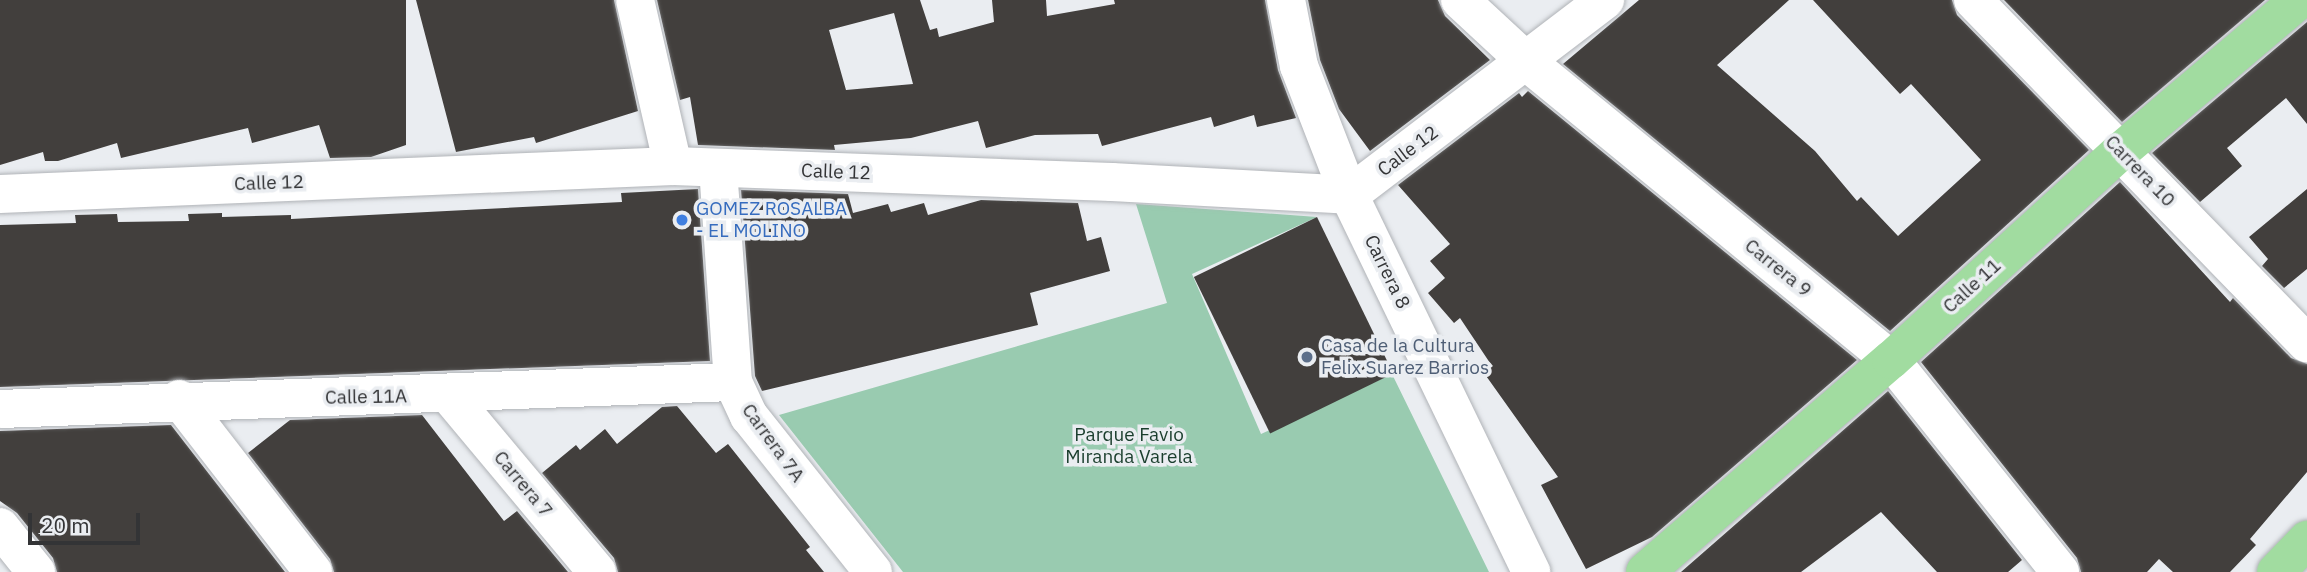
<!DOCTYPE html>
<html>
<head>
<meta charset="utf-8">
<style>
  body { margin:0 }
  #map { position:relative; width:2307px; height:572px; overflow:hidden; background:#eaedf1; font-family:"IBM Plex Sans",sans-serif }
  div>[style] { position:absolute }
  .green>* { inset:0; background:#99cbb0 }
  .building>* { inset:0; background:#423f3d; transform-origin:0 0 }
  .roads { filter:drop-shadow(0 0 2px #b0b3b7) drop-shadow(0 0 2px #b0b3b7) }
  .minor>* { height:38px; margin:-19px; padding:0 19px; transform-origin:19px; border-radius:19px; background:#fff }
  .major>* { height:38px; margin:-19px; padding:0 19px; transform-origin:19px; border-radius:19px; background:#a1dca0 }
  .dots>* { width:19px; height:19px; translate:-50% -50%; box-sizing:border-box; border:4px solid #eaedf1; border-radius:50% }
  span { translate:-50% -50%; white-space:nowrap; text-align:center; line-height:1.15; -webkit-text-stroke:7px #eaedf1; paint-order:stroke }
  .street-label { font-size:19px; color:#333436 }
  .shop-label { font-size:19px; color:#366cbe }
  .left { translate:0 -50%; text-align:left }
  .service-label { font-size:19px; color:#4e5e75 }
  .park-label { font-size:19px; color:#1a3e2d }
  .scale { position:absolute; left:28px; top:513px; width:112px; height:32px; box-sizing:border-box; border:4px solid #333436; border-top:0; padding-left:9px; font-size:21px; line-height:24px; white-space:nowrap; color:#333436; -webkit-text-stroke:5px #eaedf1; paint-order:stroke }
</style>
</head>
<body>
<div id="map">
  <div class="green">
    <i style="clip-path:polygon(1136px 204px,1317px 217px,1192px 274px,1261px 434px,1392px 374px,1489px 572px,903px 572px,779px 415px,1167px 303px)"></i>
  </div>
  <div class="building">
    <i style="clip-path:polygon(0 0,406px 0,406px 145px,371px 157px,330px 158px,319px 125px,252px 143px,248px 128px,121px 158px,117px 143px,58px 161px,45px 161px,43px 152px,0 165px)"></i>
    <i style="clip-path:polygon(416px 0,614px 0,638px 111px,536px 143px,534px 137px,456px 152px)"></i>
    <i style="clip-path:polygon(evenodd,657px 0,920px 0,930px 30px,937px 28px,939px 37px,994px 22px,992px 0,1046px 0,1047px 16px,1115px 4px,1114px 0,1265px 0,1278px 70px,1296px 118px,1257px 127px,1254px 115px,1214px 127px,1211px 117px,1102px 146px,1098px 134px,1035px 135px,986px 148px,978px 121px,911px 138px,834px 145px,835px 150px,698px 145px,690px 97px,680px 100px,657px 0,894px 13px,913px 84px,846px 90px,829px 30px,894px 13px)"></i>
    <i style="clip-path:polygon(1308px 0,1438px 0,1445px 16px,1490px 60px,1370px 151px,1339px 109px,1320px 60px)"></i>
    <i style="clip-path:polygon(1639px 0,1789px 0,1717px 65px,1815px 151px,1857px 201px,1861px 197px,1898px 236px,1981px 160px,1911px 84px,1900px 94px,1813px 0,1952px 0,1957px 15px,2089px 150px,1890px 331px,1563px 64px)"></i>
    <i style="clip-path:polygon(2004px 0,2265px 0,2122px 122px)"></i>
    <i style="clip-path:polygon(2307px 22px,2307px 124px,2286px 98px,2227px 148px,2242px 166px,2200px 202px,2152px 153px)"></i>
    <i style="clip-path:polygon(1528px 91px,1857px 360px,1652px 537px,1586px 569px,1541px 485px,1558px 477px,1484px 373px,1492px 366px,1460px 318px,1454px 323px,1428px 293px,1445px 278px,1430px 261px,1450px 244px,1398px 185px,1519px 93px,1522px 97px)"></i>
    <i style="clip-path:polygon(2120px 182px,2230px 302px,2233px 298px,2291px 358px,2307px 364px,2307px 472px,2250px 539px,2256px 545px,2230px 572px,2173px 572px,2159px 559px,2147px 572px,2081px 572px,2077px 558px,1921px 362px)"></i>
    <i style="clip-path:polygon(698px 189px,710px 361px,0 387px,0 225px,76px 223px,75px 215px,117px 214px,118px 222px,189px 221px,188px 214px,222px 213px,222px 217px,291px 215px,291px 219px,622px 202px,621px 193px)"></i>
    <i style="clip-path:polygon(2307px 189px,2307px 269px,2284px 288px,2262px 266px,2268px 259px,2249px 237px)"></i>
    <i style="clip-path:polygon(741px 190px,848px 194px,853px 213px,888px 204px,891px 212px,924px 203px,928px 215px,981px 200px,1078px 203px,1087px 241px,1101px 237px,1110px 271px,1030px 293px,1038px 325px,762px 391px,755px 376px)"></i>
    <i style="left:1317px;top:217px;width:174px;height:137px;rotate:64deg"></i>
    <i style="clip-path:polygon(1888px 391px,2022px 560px,2008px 572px,1937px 572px,1881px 512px,1801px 572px,1681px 572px)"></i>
    <i style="clip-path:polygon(677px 406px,716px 453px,728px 444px,810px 547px,806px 550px,824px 572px,618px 572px,614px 558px,542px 473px,576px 445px,580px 450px,605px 429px,617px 444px,662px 407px)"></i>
    <i style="clip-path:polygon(422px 415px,504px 521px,517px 511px,568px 572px,334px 572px,330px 559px,248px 453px,290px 420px)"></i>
    <i style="clip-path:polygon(171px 425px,285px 572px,57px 572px,53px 558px,17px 513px,0 501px,0 431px)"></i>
  </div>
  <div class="roads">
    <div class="minor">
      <i style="left:635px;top:0;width:170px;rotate:77.1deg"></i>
      <i style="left:1286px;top:0;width:67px;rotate:78.9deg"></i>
      <i style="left:1299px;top:66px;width:138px;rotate:68.8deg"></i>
      <i style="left:1349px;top:195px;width:419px;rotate:64.2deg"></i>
      <i style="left:1460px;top:0;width:91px;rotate:42.8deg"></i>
      <i style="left:1527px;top:62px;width:470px;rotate:39.3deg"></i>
      <i style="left:1891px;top:360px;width:271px;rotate:51.4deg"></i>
      <i style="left:1973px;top:0;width:479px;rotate:45.8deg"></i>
      <i style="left:718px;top:168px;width:215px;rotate:86deg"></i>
      <i style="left:733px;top:382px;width:38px;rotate:65deg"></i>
      <i style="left:749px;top:416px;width:199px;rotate:51.5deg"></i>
      <i style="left:0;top:194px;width:674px;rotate:-2.38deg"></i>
      <i style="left:673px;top:166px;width:439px;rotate:2.1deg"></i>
      <i style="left:1112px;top:182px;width:237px;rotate:3.1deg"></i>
      <i style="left:1349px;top:195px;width:322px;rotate:-37.3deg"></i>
      <i style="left:449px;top:395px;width:231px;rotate:50.1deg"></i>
      <i style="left:179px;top:399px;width:219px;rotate:52.2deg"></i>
      <i style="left:0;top:409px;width:733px;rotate:-2.11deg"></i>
      <i style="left:0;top:527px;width:58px;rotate:51.3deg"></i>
    </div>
    <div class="major">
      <i style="left:1645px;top:572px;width:325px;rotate:-40.8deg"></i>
      <i style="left:1891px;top:360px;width:311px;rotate:-42.3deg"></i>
      <i style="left:2121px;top:151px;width:233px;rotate:-40.3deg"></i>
      <i style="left:2276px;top:572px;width:45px;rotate:-45.9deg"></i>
    </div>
  </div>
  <div class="dots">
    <i style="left:682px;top:220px;background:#3f7fe0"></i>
    <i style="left:1307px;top:357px;background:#5c6f8a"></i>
  </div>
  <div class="street-label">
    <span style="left:1408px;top:151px;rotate:-37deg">Calle 12</span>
    <span style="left:2140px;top:171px;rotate:46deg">Carrera 10</span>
    <span style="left:836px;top:172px;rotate:2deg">Calle 12</span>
    <span style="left:269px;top:183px;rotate:-2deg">Calle 12</span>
    <span style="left:1778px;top:268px;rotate:39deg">Carrera 9</span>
    <span style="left:1387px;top:272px;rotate:64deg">Carrera 8</span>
    <span style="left:1972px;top:286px;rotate:-42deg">Calle 11</span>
    <span style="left:366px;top:397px;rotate:-1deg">Calle 11A</span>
    <span style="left:773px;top:443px;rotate:54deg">Carrera 7A</span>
    <span style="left:523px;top:484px;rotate:50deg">Carrera 7</span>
  </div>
  <div class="shop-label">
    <span class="left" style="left:696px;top:220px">GOMEZ ROSALBA<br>- EL MOLINO</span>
  </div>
  <div class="service-label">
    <span class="left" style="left:1321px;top:357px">Casa de la Cultura<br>Felix Suarez Barrios</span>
  </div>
  <div class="park-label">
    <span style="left:1129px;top:446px">Parque Favio<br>Miranda Varela</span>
  </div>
  <div class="scale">20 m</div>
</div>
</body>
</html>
